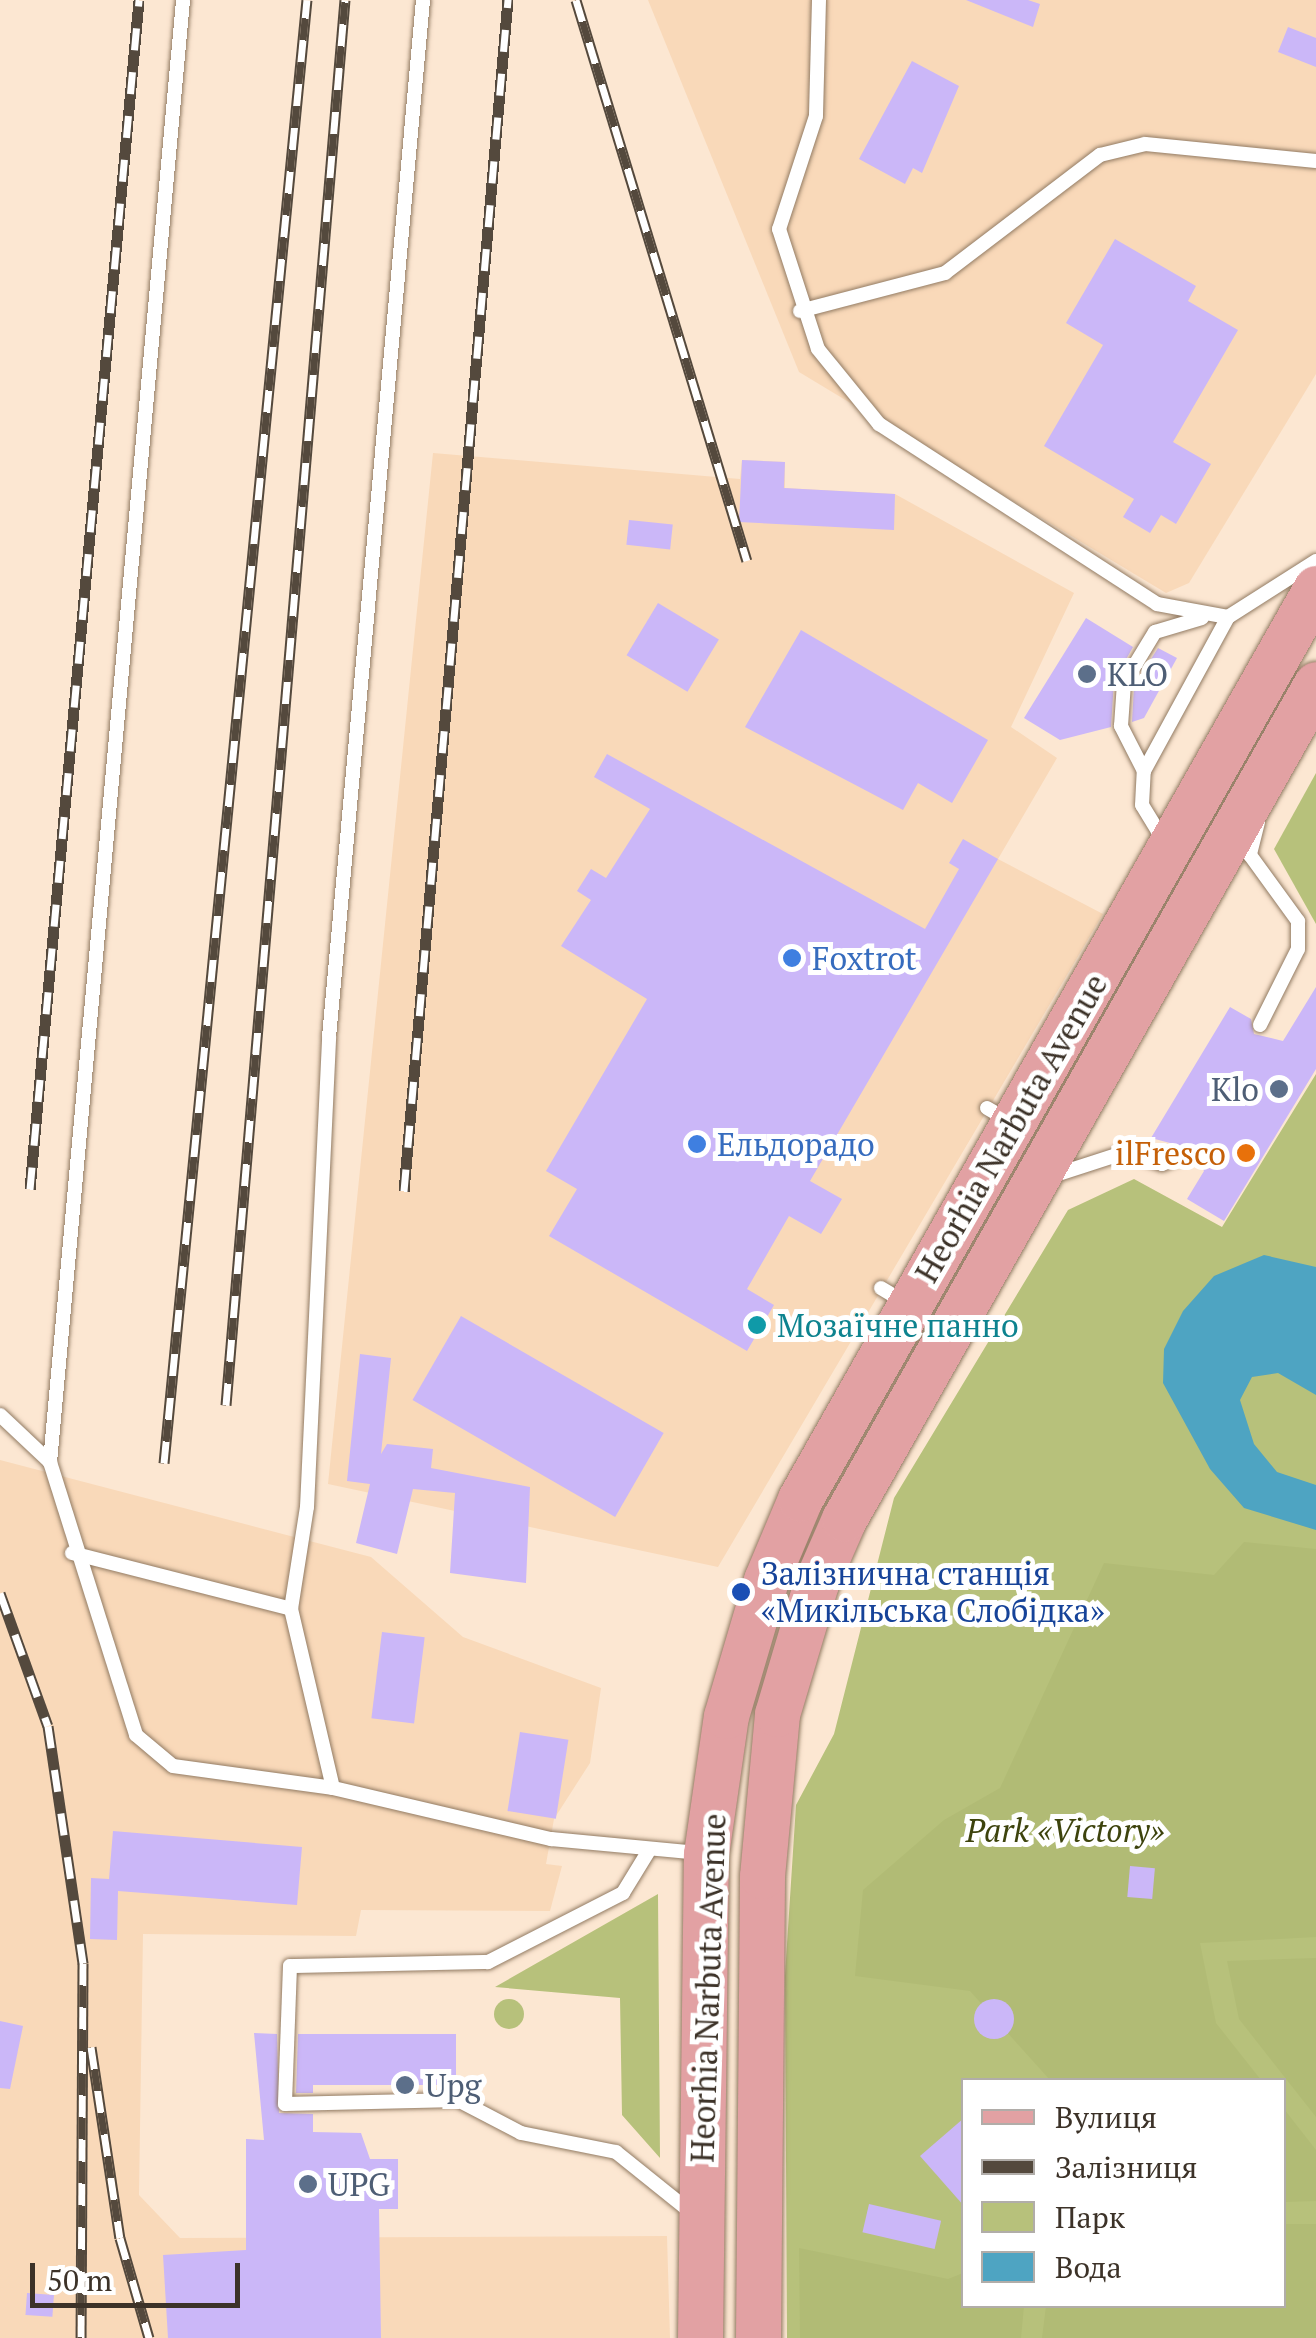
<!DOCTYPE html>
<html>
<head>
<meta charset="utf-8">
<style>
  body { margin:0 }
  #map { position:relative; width:1316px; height:2338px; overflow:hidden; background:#fce7d2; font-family:"PT Serif",serif }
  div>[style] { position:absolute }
  .built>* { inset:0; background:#f9d9b9 }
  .green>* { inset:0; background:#b7c17b }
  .round { border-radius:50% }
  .forest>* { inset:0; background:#b1bb75 }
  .water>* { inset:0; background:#4ea4c2 }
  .building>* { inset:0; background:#cbb7f8; transform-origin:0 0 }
  .roads { filter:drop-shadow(0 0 2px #927b63) drop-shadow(0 0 2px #927b63) }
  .service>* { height:14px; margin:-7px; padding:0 7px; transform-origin:7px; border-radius:7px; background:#fff }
  .primary>* { height:45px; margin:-22.5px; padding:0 22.5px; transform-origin:22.5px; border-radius:22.5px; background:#e2a1a3 }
  .rail>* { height:11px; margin-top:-5.5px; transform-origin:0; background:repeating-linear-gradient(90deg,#fff 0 22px,#54493d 0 44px); box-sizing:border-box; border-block:2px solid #54493d }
  .dots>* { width:28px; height:28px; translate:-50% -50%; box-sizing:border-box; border:5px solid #fff; border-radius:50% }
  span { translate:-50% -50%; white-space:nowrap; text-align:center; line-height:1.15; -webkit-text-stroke:10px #fff; paint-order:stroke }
  .service-label { font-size:32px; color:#4e5e75 }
  .left { translate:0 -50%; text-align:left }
  .right { translate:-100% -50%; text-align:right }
  .shop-label { font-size:32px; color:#366cbe }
  .street-label { font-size:32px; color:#3c3228 }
  .food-label { font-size:32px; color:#c56008 }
  .culture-label { font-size:32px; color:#0d838f }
  .transit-label { font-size:32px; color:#164399 }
  .park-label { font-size:32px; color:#3d430d; font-style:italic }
  .legend { position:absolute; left:961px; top:2078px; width:325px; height:230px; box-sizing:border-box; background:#fff; border:2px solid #b1ada9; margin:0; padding:12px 18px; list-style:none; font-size:30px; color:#3c3228 }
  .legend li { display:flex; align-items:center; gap:20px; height:50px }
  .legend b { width:50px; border:2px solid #b1ada9 }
  .scale { position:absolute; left:30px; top:2263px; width:210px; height:45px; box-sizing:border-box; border:5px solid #3c3228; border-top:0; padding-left:12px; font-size:30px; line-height:35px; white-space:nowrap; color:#3c3228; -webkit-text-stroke:8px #fff; paint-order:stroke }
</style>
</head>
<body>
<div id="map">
  <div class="built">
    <i style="clip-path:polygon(648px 0,1316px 0,1316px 374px,1189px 583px,1166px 593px,799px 372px)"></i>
    <i style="clip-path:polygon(433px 453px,740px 479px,742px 460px,785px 462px,785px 488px,895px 494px,1074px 593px,1011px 727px,1057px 758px,998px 859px,1103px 914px,718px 1567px,328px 1484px)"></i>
    <i style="clip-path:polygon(0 1460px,371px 1557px,463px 1637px,601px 1688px,590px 1763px,554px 1819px,546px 1864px,562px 1866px,550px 1911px,361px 1910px,356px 1936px,143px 1934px,139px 2195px,180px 2238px,667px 2236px,670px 2338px,0 2338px)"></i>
  </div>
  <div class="green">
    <i style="clip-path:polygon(1316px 773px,1316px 924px,1274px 849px)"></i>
    <i style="clip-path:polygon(evenodd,1316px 1074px,1316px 2338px,787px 2338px,785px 1975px,796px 1805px,834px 1734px,894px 1498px,1068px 1210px,1134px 1179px,1222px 1227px,1316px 1074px,964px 2080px,1284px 2080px,1284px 2306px,964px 2306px,964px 2080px)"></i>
    <i style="clip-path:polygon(658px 1894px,660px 2158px,622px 2115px,620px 1998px,495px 1987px)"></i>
    <i class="round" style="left:494px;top:1999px;width:30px;height:30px"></i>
  </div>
  <div class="forest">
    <i style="clip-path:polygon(1244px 1542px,1316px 1549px,1316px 1937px,1200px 1943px,1216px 2023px,1261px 2080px,1050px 2080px,970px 1991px,855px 1976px,863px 1890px,944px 1820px,1000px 1788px,1104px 1563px,1214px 1575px)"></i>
    <i style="clip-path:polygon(1316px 1958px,1316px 2117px,1239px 2019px,1227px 1961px)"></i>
    <i style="clip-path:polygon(1284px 2109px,1316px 2150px,1316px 2201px,1284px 2202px)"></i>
    <i style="clip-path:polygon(1284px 2224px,1316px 2224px,1316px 2338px,1042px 2338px,1046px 2306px,1284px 2306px)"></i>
    <i style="clip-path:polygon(799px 2248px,948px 2279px,963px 2273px,964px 2306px,1024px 2306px,1021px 2338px,800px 2338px)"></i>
  </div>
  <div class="water">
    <i style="clip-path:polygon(1264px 1255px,1316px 1267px,1316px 1395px,1278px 1373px,1252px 1377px,1240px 1400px,1254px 1444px,1277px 1472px,1316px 1485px,1316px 1530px,1244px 1508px,1210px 1469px,1163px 1383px,1164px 1349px,1183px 1311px,1214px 1276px)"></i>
  </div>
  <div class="building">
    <i style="clip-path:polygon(966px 0,1028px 0,1040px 4px,1033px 27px)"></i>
    <i style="clip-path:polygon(1288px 27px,1316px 38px,1316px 67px,1278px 52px)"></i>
    <i style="clip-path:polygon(912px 61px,959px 86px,922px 173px,913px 168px,905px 184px,859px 159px)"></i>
    <i style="clip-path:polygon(1115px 239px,1196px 286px,1188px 301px,1238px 330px,1173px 442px,1211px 464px,1176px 524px,1161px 515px,1150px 533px,1123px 517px,1134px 499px,1044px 446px,1103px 345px,1066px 323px)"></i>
    <i style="clip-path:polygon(742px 460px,785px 462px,784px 488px,895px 494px,894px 530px,739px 522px)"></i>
    <i style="left:629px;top:520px;width:44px;height:25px;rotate:6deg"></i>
    <i style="left:658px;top:603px;width:71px;height:61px;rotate:31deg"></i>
    <i style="clip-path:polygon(1086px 618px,1133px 647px,1114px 681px,1111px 727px,1060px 740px,1024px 718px)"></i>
    <i style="clip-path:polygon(801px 630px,988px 740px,952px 803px,918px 783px,903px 810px,745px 727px)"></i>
    <i style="clip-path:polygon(1158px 648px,1177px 658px,1144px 718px,1132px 722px,1134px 686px)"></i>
    <i style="clip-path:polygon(607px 754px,925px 929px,959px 869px,949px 863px,963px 839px,998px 859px,810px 1181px,842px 1199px,821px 1234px,789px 1216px,747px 1289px,774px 1305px,747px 1351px,549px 1236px,577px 1189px,546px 1171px,647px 999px,561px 946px,591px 900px,577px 891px,591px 869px,606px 878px,650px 809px,594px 777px)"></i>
    <i style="clip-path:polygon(1316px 987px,1316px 1069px,1224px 1221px,1187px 1199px,1204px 1171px,1189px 1148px,1151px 1138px,1230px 1007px,1251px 1019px,1254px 1034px,1283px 1041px)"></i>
    <i style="left:461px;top:1316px;width:234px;height:97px;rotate:30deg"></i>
    <i style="clip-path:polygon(360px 1354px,391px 1358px,381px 1454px,387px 1444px,433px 1449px,431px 1468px,530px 1487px,526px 1583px,450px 1573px,455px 1493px,413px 1489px,397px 1554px,356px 1543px,370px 1484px,347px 1481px)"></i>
    <i style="left:382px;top:1632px;width:43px;height:87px;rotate:7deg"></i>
    <i style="left:520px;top:1732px;width:49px;height:80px;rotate:9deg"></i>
    <i style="clip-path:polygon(113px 1831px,302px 1847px,297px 1905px,118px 1891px,117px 1940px,90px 1939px,91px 1878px,109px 1879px)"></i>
    <i style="left:1130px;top:1866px;width:25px;height:31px;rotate:5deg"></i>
    <i class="round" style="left:974px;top:1999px;width:40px;height:40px"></i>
    <i style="clip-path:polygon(0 2021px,23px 2026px,10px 2089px,0 2088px)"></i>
    <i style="clip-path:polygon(254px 2033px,277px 2034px,279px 2113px,313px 2114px,313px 2132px,361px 2133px,370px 2159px,398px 2159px,398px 2209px,379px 2209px,381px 2338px,168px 2338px,163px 2255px,246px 2250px,246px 2139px,264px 2140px)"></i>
    <i style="clip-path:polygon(298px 2034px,456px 2034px,456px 2085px,313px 2085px,313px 2093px,296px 2093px)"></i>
    <i style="clip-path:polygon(964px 2118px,964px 2206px,920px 2156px)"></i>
    <i style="left:869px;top:2204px;width:74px;height:29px;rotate:13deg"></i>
    <i style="left:27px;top:2293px;width:27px;height:22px;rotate:4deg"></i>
  </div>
  <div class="roads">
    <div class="service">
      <i style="left:819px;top:0;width:116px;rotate:91.5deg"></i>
      <i style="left:816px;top:116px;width:119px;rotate:108.1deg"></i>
      <i style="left:779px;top:229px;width:126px;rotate:72deg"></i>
      <i style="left:818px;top:349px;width:97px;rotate:50.9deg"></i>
      <i style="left:879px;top:424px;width:331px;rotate:32.9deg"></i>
      <i style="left:1157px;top:604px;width:72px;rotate:10.4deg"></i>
      <i style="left:800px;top:311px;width:150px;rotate:-14.7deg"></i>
      <i style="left:945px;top:273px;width:195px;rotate:-37.3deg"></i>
      <i style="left:1100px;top:155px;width:46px;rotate:-13.7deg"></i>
      <i style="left:1145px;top:144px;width:172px;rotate:5.7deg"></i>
      <i style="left:1144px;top:771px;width:175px;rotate:-61.4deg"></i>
      <i style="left:1228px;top:617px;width:104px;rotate:-32.5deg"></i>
      <i style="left:1258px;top:822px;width:34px;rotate:104deg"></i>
      <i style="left:1250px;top:855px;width:82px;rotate:54deg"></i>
      <i style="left:1298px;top:921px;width:28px;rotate:90deg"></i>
      <i style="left:1298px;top:949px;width:85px;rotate:116.6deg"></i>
      <i style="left:1164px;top:841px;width:42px;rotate:-121.4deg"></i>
      <i style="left:1142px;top:805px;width:34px;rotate:-87deg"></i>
      <i style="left:1144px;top:771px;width:51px;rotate:-117.1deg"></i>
      <i style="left:1121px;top:726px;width:43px;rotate:-86deg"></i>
      <i style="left:1124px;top:683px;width:60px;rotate:-58.7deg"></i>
      <i style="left:1155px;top:632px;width:49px;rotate:-16.6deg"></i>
      <i style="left:987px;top:1108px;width:24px;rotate:30deg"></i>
      <i style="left:1049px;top:1177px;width:81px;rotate:-18deg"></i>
      <i style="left:1126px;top:1152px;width:38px;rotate:18deg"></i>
      <i style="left:1162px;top:1164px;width:22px;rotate:-22deg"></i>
      <i style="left:881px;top:1288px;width:29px;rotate:31deg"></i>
      <i style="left:0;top:1415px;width:69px;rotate:43.2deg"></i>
      <i style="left:50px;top:1462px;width:286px;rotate:72.5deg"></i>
      <i style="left:136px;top:1735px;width:48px;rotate:40deg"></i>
      <i style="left:173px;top:1766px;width:162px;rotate:7.8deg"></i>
      <i style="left:333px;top:1788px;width:224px;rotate:13.2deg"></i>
      <i style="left:551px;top:1839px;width:150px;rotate:5.4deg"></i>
      <i style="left:50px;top:1462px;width:1468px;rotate:-84.8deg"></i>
      <i style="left:72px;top:1553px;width:226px;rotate:14.3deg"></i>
      <i style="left:333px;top:1788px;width:184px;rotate:-103.2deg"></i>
      <i style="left:291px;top:1609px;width:103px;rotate:-81.1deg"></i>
      <i style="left:307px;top:1507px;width:471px;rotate:-87.3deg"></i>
      <i style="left:329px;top:1037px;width:1041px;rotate:-84.82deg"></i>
      <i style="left:648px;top:1852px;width:48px;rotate:121.4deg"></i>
      <i style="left:623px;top:1893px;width:152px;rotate:152.9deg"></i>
      <i style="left:488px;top:1962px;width:198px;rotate:178.8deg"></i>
      <i style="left:290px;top:1966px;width:138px;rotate:92.1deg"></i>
      <i style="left:285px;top:2104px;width:173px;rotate:-1.3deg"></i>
      <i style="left:458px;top:2100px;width:71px;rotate:27.6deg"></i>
      <i style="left:521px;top:2133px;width:97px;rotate:11.3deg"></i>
      <i style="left:616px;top:2152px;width:97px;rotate:38.8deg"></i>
    </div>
    <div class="primary">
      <i style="left:700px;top:2338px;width:484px;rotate:-89.3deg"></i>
      <i style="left:706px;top:1854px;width:139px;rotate:-81.8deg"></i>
      <i style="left:726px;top:1716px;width:142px;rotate:-73.6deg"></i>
      <i style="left:766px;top:1580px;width:88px;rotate:-67.2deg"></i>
      <i style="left:800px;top:1499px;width:1047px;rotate:-60.47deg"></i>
      <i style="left:758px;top:2338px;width:462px;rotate:-89.5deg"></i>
      <i style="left:762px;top:1876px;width:163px;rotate:-84.7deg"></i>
      <i style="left:777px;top:1714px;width:137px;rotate:-73.4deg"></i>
      <i style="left:816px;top:1583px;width:70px;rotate:-66.4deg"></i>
      <i style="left:844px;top:1519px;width:959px;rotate:-60.52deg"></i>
    </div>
  </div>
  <div class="rail">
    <i style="left:576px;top:0;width:586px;rotate:73.05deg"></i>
    <i style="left:30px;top:1189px;width:1194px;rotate:-84.76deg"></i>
    <i style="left:404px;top:1191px;width:1196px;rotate:-85.01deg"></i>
    <i style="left:226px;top:1405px;width:1410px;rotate:-85.16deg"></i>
    <i style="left:164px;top:1463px;width:1470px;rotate:-84.42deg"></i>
    <i style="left:0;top:1593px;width:141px;rotate:70.2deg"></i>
    <i style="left:48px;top:1726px;width:240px;rotate:81.6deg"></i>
    <i style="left:83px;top:1963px;width:375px;rotate:90.3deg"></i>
    <i style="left:91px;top:2047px;width:193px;rotate:81.4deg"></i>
    <i style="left:120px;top:2238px;width:104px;rotate:73.8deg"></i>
  </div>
  <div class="dots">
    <i style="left:1087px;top:674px;background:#5c6f8a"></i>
    <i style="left:792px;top:958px;background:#3f7fe0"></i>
    <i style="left:1279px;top:1089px;background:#5c6f8a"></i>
    <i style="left:697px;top:1144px;background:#3f7fe0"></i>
    <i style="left:1246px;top:1153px;background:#e8710a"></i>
    <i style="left:757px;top:1325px;background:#0f9aa8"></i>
    <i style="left:741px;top:1592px;background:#1a4fb4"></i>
    <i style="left:405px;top:2085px;background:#5c6f8a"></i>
    <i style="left:308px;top:2184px;background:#5c6f8a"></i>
  </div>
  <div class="service-label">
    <span class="left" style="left:1107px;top:674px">KLO</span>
    <span class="right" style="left:1259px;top:1089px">Klo</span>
    <span class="left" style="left:425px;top:2085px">Upg</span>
    <span class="left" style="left:328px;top:2184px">UPG</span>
  </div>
  <div class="shop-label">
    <span class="left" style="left:812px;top:958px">Foxtrot</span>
    <span class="left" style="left:717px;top:1144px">Ельдорадо</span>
  </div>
  <div class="street-label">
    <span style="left:1011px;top:1128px;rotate:-60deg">Heorhia Narbuta Avenue</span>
    <span style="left:708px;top:1988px;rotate:-88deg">Heorhia Narbuta Avenue</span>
  </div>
  <div class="food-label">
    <span class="right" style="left:1226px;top:1153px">ilFresco</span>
  </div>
  <div class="culture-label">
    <span class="left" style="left:777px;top:1325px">Мозаїчне панно</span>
  </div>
  <div class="transit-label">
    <span class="left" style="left:761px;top:1592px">Залізнична станція<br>«Микільська Слобідка»</span>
  </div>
  <div class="park-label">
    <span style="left:1065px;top:1830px">Park «Victory»</span>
  </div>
  <ul class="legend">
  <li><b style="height:12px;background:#e2a1a3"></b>Вулиця</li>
  <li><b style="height:12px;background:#54493d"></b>Залізниця</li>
  <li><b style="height:28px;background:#b7c17b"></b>Парк</li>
  <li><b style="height:28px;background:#4ea4c2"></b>Вода</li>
  </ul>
  <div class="scale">50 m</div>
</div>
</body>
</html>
